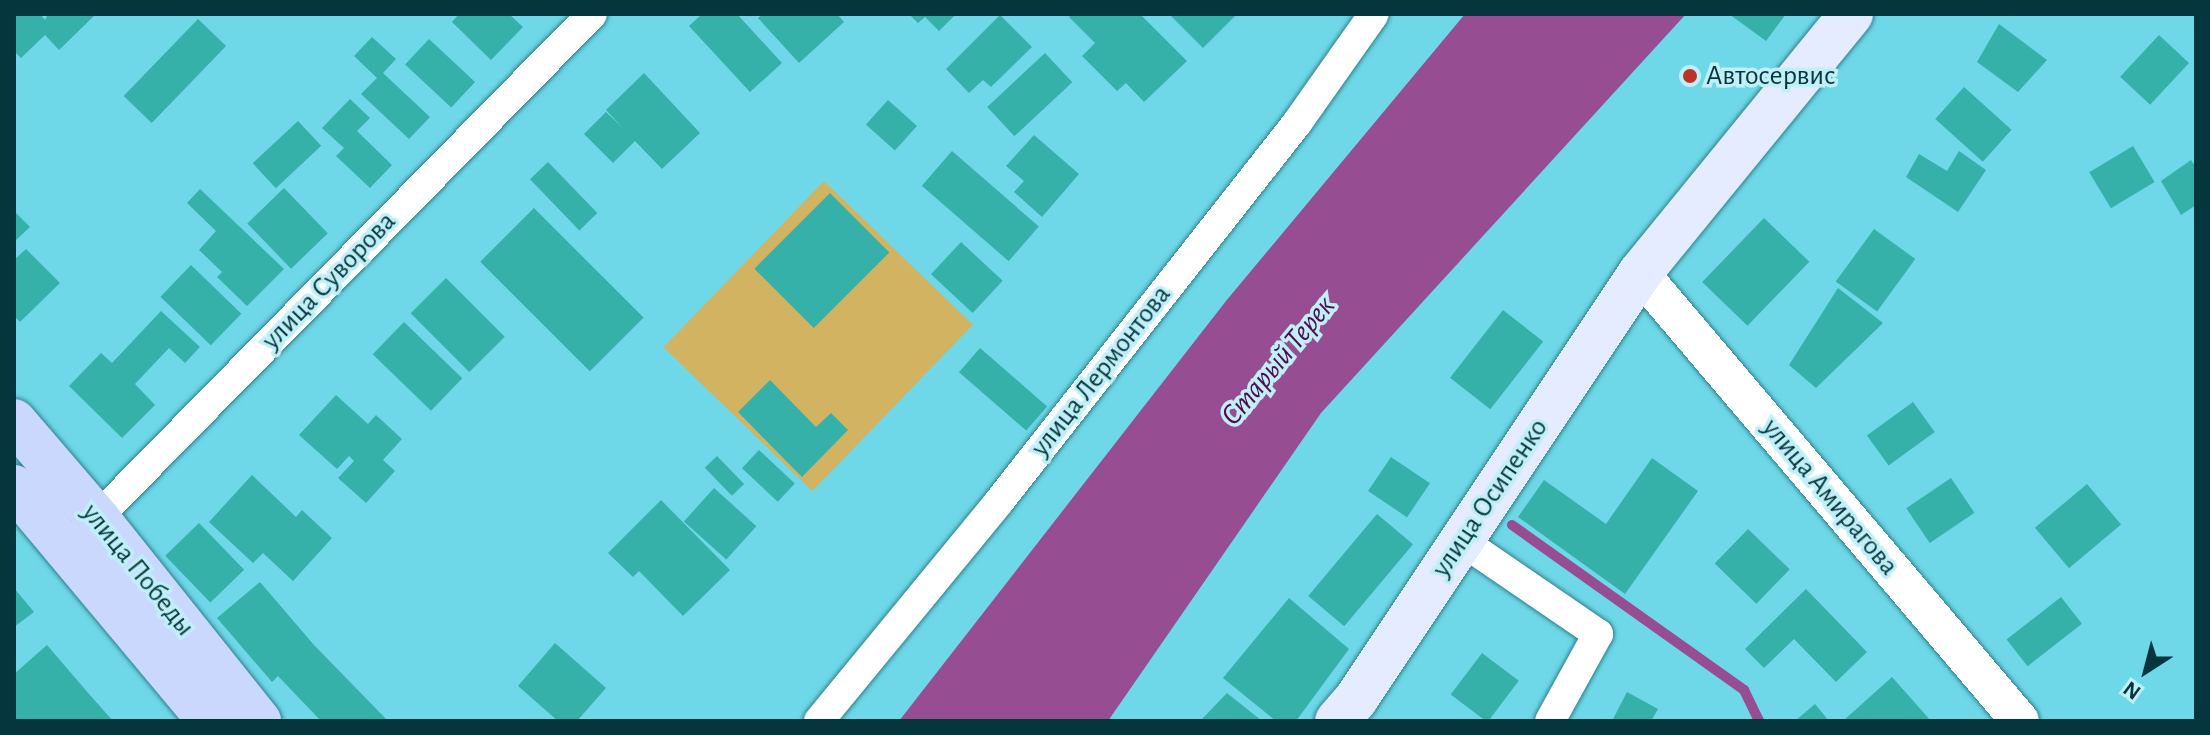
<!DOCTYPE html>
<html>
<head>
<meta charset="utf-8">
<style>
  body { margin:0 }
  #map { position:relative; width:2210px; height:735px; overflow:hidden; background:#6ed7e8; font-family:"Alegreya Sans",sans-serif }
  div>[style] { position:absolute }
  .green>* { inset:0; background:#d2b361; transform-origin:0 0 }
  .water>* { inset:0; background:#964d92 }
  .stream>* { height:10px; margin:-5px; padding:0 5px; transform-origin:5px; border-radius:5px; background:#964d92 }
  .building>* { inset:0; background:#36b1a9; transform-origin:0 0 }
  .roads { filter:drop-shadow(0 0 2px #2d808c) drop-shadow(0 0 2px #2d808c) }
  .minor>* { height:30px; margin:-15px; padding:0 15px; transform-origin:15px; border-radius:15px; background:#fff }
  .tertiary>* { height:38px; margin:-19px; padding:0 19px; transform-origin:19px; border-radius:19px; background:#fff }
  .secondary>* { height:44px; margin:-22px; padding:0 22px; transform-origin:22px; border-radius:22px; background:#e5ecff }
  .primary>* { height:44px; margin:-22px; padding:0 22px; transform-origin:22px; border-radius:22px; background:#cbd8fe }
  .dots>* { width:22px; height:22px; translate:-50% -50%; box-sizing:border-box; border:4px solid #c0eff8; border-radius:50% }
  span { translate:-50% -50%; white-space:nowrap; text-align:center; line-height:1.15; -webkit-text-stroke:7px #c0eff8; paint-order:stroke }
  .poi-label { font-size:28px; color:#05363d }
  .left { translate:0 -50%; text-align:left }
  .street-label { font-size:28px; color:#05363d }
  .water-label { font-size:30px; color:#520b50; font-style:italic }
  .frame { position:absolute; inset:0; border:16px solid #05363d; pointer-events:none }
  .north { position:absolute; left:2106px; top:631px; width:80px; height:80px; -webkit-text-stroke:6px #c0eff8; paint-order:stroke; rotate:216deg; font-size:22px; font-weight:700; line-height:32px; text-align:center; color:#05363d }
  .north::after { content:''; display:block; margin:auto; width:28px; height:36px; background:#05363d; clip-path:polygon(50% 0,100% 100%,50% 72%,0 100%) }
</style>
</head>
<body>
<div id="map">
  <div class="green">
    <i style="left:824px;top:181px;width:207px;height:231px;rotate:44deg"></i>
  </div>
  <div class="water">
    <i style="clip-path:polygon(1465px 14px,1686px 14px,1321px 413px,1108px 721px,899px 721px,1226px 301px)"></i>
  </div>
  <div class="stream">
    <i style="left:1512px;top:525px;width:285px;rotate:35.4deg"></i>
    <i style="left:1744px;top:690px;width:34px;rotate:64deg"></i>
  </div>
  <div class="building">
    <i style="clip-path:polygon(14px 14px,40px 14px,45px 20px,48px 14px,96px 14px,59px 50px,45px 35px,21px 58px,14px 51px)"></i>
    <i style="clip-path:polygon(459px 14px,509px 14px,523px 27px,491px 60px,452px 22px)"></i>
    <i style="clip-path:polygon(702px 14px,737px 14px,782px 63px,750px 92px,689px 26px)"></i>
    <i style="clip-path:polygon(763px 14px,837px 14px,844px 22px,799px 63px,758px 18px)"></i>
    <i style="clip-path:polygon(909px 14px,956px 14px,939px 31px,925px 17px,918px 23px)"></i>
    <i style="clip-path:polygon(1072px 14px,1140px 14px,1187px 61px,1144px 102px,1126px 83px,1117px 91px,1082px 56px,1095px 43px,1069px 17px)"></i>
    <i style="clip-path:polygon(1169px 14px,1237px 14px,1203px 48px)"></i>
    <i style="clip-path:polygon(1729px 14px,1786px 14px,1766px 41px)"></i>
    <i style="clip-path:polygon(1000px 15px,1032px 47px,991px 87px,983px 80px,969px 93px,946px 69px)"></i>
    <i style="left:198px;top:19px;width:39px;height:107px;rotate:44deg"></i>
    <i style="clip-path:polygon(1999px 24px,2047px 60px,2018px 92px,1977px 62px)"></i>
    <i style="left:2159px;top:35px;width:41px;height:57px;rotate:43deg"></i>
    <i style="clip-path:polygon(372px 37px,396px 59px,383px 73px,430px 117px,409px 139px,361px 94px,377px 78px,354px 56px)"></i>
    <i style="left:429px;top:39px;width:63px;height:35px;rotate:43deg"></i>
    <i style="left:1045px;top:53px;width:40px;height:79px;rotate:47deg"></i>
    <i style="clip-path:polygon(644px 73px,700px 133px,662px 169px,635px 141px,613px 163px,584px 134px,606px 112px,623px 128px,606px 110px)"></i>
    <i style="left:1964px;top:87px;width:64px;height:43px;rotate:42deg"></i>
    <i style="clip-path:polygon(350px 99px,370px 118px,357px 131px,392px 165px,370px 188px,336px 156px,344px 148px,322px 128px)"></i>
    <i style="left:888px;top:100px;width:39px;height:33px;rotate:42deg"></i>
    <i style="left:298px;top:121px;width:34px;height:62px;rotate:47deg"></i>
    <i style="clip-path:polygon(1034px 135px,1079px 174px,1042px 217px,1014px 192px,1024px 181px,1006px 166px)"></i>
    <i style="left:2133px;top:146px;width:42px;height:51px;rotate:59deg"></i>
    <i style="left:952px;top:151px;width:115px;height:46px;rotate:41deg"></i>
    <i style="clip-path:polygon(1959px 151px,1986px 170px,1958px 212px,1906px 177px,1919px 154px,1947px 171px)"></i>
    <i style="clip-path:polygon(2191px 160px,2196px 168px,2196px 205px,2181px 215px,2161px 181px)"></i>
    <i style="left:548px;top:162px;width:71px;height:25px;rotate:46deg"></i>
    <i style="left:284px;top:188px;width:63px;height:51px;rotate:46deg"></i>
    <i style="clip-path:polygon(200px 189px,284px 269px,247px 306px,217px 277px,222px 272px,199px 250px,216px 231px,187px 203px)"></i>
    <i style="left:830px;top:193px;width:84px;height:107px;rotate:45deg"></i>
    <i style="left:534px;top:208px;width:155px;height:76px;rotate:45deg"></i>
    <i style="clip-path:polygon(14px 211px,30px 227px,14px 242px)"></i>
    <i style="left:1764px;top:218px;width:63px;height:89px;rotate:44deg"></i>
    <i style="left:1874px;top:229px;width:51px;height:65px;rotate:36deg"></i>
    <i style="left:961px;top:242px;width:57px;height:44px;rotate:43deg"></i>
    <i style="clip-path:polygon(26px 249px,60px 283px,20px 322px,14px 316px,14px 260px)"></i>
    <i style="left:191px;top:265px;width:70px;height:44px;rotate:44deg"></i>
    <i style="left:446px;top:278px;width:83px;height:50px;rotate:45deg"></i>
    <i style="clip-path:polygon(1838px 288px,1883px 323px,1816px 388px,1789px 365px)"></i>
    <i style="left:1503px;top:310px;width:51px;height:86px;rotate:38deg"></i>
    <i style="clip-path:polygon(161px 311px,200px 347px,185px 363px,169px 348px,135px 384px,155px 405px,122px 438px,69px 386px,101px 353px,112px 363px)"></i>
    <i style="left:404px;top:322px;width:81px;height:45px;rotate:44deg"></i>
    <i style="left:980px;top:348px;width:89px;height:32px;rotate:41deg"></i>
    <i style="clip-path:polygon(770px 380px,816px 427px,831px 413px,848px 430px,802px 477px,738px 412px)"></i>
    <i style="clip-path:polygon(336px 395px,368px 424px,376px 415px,402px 439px,383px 460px,395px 471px,366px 503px,338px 478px,354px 461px,349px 456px,337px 469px,299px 435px)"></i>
    <i style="left:1913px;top:402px;width:37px;height:57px;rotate:54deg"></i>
    <i style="left:759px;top:450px;width:49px;height:25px;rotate:43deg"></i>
    <i style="left:717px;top:456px;width:39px;height:17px;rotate:46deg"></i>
    <i style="left:1391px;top:457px;width:47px;height:41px;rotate:34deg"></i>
    <i style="clip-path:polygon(1652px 458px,1698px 491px,1625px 594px,1518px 517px,1544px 480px,1606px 524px)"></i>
    <i style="clip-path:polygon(252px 475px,296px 517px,302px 510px,332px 538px,293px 581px,263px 553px,253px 563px,209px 522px)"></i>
    <i style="left:1951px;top:478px;width:42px;height:54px;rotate:56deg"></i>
    <i style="left:2087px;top:484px;width:53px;height:68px;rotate:50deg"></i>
    <i style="left:714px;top:488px;width:57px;height:45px;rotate:42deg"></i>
    <i style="clip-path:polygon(661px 500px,730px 570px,683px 616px,639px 571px,633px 577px,608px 553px)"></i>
    <i style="left:1377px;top:514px;width:47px;height:107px;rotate:40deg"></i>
    <i style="left:199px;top:523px;width:65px;height:47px;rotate:46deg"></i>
    <i style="left:1748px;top:529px;width:58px;height:48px;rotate:44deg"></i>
    <i style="clip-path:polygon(260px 582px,314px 645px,388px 721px,321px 721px,278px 676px,272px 682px,217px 618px)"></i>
    <i style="clip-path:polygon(14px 588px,34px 612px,14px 627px)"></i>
    <i style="clip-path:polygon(1806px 589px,1867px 652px,1836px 682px,1794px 639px,1764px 668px,1745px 649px)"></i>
    <i style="left:2061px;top:597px;width:34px;height:69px;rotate:52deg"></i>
    <i style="clip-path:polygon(1289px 598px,1349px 649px,1296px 721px,1276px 721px,1223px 678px)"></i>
    <i style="clip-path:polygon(555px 643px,606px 688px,577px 721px,558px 721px,518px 686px)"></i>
    <i style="clip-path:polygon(47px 645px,89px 694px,113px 721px,14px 721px,14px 674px)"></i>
    <i style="left:1482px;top:653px;width:46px;height:52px;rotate:37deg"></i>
    <i style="clip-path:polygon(1892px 677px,1931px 721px,1843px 721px)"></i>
    <i style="clip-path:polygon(1627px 692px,1658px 709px,1651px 721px,1612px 721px)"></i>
    <i style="clip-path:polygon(1227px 693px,1262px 721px,1200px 721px)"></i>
    <i style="clip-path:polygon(1815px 704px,1829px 721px,1795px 721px)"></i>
  </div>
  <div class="roads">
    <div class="minor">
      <i style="left:83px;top:532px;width:726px;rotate:-45.5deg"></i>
      <i style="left:1462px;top:541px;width:165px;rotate:34.4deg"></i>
      <i style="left:1598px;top:634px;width:99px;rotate:118.9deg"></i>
      <i style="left:819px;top:721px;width:282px;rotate:-50.6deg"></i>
      <i style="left:998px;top:503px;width:484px;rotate:-51.8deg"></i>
      <i style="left:1297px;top:123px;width:133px;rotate:-54.8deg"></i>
    </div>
    <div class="tertiary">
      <i style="left:1640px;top:273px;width:587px;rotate:49.69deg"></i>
    </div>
    <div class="secondary">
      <i style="left:1337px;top:721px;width:29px;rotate:-49deg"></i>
      <i style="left:1356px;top:699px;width:512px;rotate:-56.31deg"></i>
      <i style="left:1640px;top:273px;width:334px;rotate:-50.8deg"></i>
    </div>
    <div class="primary">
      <i style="left:14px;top:421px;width:128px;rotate:49.4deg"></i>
      <i style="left:97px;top:518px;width:260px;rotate:51.4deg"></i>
      <i style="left:14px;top:487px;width:305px;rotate:50.1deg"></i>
    </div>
  </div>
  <div class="dots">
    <i style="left:1690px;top:76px;background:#bf3226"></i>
  </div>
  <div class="poi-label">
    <span class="left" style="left:1706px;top:76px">Автосервис</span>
  </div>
  <div class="street-label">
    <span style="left:329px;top:281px;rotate:-46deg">улица Суворова</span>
    <span style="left:1101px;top:371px;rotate:-52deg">улица Лермонтова</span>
    <span style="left:1830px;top:497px;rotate:50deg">улица Амирагова</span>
    <span style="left:1490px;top:498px;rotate:-56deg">улица Осипенко</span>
    <span style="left:138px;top:570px;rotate:51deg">улица Победы</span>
  </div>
  <div class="water-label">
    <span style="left:1278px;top:361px;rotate:-50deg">Старый Терек</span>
  </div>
  <div class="frame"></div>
  <div class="north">N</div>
</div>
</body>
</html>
